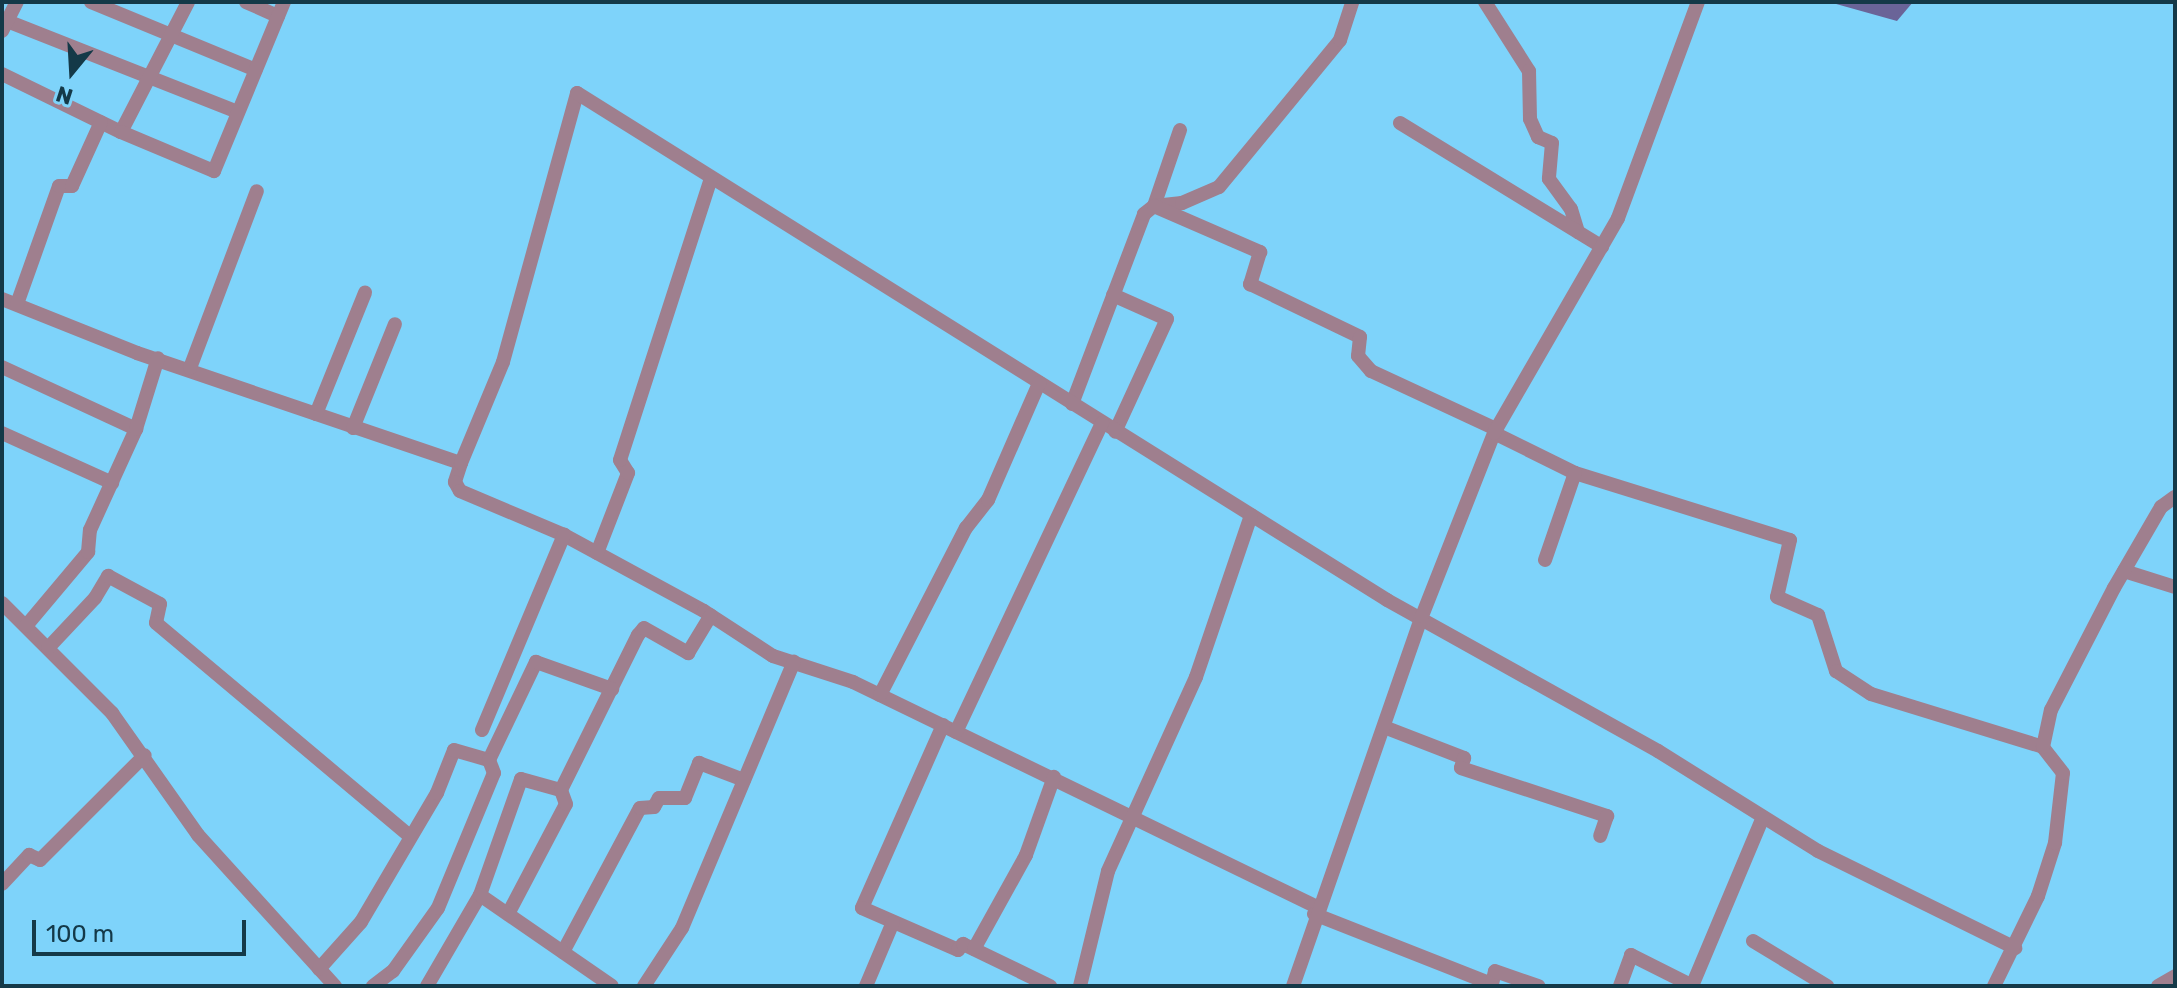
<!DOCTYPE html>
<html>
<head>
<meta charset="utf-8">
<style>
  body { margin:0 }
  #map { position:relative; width:2177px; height:988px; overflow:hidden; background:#7ed3fa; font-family:Rubik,sans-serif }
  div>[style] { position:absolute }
  .water>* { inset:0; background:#6a6498 }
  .street>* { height:14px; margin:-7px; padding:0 7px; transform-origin:7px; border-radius:7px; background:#9f7f8e }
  span { translate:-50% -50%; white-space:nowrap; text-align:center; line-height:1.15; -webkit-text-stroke:7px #7ed3fa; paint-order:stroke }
  .frame { position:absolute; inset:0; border:4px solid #143948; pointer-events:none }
  .north { position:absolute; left:32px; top:32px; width:80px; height:80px; -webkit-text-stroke:6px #7ed3fa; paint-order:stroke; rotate:198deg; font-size:22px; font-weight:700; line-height:32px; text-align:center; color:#143948 }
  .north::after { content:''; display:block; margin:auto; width:28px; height:36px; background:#143948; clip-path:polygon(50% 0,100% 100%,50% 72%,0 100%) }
  .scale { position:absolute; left:32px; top:920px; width:214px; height:36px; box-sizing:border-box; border:4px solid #143948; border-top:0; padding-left:10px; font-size:24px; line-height:28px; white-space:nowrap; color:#143948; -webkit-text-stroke:6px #7ed3fa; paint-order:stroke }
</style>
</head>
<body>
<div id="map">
  <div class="water">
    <i style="clip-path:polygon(1829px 2px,1913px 2px,1897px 21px)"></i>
  </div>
  <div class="street">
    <i style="left:91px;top:2px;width:178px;rotate:22.4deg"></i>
    <i style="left:246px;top:2px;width:35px;rotate:24deg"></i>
    <i style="left:1485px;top:2px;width:82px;rotate:57.5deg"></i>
    <i style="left:1529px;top:71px;width:48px;rotate:88.8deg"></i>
    <i style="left:1530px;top:119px;width:20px;rotate:66deg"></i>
    <i style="left:1538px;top:137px;width:15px;rotate:23deg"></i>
    <i style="left:1552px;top:143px;width:36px;rotate:95deg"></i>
    <i style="left:1549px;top:179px;width:37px;rotate:54deg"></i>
    <i style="left:1571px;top:209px;width:24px;rotate:73deg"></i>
    <i style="left:7px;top:21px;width:248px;rotate:21.5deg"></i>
    <i style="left:2px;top:31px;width:33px;rotate:-63deg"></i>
    <i style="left:2px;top:74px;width:132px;rotate:26deg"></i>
    <i style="left:121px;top:132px;width:146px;rotate:-62.7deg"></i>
    <i style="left:1400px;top:123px;width:237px;rotate:31.5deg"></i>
    <i style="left:1180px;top:130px;width:80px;rotate:108.9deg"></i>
    <i style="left:1154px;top:206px;width:28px;rotate:-6deg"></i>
    <i style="left:1182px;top:203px;width:40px;rotate:-23.4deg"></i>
    <i style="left:1219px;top:187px;width:190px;rotate:-50.5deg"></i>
    <i style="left:1340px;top:40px;width:40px;rotate:-72deg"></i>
    <i style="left:121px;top:132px;width:101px;rotate:22.8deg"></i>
    <i style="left:214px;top:171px;width:183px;rotate:-67.5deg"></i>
    <i style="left:1113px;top:295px;width:59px;rotate:24deg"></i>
    <i style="left:1167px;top:319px;width:124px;rotate:114.7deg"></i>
    <i style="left:2px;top:299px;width:145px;rotate:21.8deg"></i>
    <i style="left:137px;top:353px;width:342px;rotate:18.8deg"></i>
    <i style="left:461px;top:463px;width:20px;rotate:108deg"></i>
    <i style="left:455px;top:482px;width:10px;rotate:61deg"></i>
    <i style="left:460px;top:491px;width:113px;rotate:22.9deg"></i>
    <i style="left:564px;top:535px;width:159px;rotate:28.5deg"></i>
    <i style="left:704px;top:611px;width:82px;rotate:33.1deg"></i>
    <i style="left:773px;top:656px;width:84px;rotate:18deg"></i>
    <i style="left:853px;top:682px;width:516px;rotate:25.87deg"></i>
    <i style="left:17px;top:304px;width:125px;rotate:-70.4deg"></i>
    <i style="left:59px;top:186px;width:13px"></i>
    <i style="left:72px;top:186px;width:70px;rotate:-65.6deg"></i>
    <i style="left:2px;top:367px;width:148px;rotate:24.8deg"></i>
    <i style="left:190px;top:368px;width:189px;rotate:-69.3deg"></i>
    <i style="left:1072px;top:404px;width:203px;rotate:-69.2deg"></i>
    <i style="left:1144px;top:214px;width:13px;rotate:-39deg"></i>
    <i style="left:1154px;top:206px;width:116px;rotate:23.5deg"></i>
    <i style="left:1260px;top:252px;width:34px;rotate:107deg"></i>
    <i style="left:1250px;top:284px;width:122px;rotate:25.7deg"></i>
    <i style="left:1360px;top:337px;width:19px;rotate:96deg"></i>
    <i style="left:1358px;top:356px;width:20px;rotate:49deg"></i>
    <i style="left:1371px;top:371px;width:138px;rotate:24.9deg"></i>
    <i style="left:316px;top:414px;width:131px;rotate:-68deg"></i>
    <i style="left:353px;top:428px;width:112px;rotate:-68deg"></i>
    <i style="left:2px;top:433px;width:121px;rotate:24.4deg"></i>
    <i style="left:1494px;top:433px;width:90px;rotate:26.3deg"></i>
    <i style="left:1575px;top:473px;width:225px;rotate:17.3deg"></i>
    <i style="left:1790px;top:540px;width:58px;rotate:102.8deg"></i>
    <i style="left:1777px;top:597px;width:45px;rotate:23.7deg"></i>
    <i style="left:1818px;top:615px;width:59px;rotate:72.2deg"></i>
    <i style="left:1836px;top:671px;width:42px;rotate:33.3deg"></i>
    <i style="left:1871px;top:694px;width:180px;rotate:17.1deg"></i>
    <i style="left:461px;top:463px;width:109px;rotate:-67.4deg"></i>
    <i style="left:503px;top:362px;width:279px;rotate:-74.6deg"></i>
    <i style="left:577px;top:93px;width:956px;rotate:32.04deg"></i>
    <i style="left:1387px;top:600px;width:310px;rotate:29.1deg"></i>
    <i style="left:1658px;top:751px;width:189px;rotate:32deg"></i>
    <i style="left:1818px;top:851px;width:220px;rotate:26.2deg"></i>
    <i style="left:597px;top:553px;width:86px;rotate:-68.8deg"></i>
    <i style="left:628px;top:473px;width:15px;rotate:-122deg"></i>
    <i style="left:620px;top:460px;width:296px;rotate:-72.1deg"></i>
    <i style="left:1545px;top:560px;width:92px;rotate:-71deg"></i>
    <i style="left:2124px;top:571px;width:53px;rotate:17.4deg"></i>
    <i style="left:2px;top:603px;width:156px;rotate:45deg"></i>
    <i style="left:112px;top:713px;width:149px;rotate:54.8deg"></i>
    <i style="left:198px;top:835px;width:204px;rotate:47.8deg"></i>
    <i style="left:26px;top:626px;width:97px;rotate:-50deg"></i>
    <i style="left:88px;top:552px;width:22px;rotate:-85deg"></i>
    <i style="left:90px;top:530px;width:111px;rotate:-65.5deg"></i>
    <i style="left:136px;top:429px;width:74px;rotate:-72.8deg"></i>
    <i style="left:48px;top:648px;width:69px;rotate:-46.8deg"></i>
    <i style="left:95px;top:598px;width:26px;rotate:-59deg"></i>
    <i style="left:108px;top:576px;width:59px;rotate:28.3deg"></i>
    <i style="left:160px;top:604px;width:19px;rotate:102deg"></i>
    <i style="left:156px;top:623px;width:331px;rotate:40deg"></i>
    <i style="left:880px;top:695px;width:188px;rotate:-62.8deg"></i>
    <i style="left:966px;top:528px;width:36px;rotate:-52deg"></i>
    <i style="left:988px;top:500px;width:128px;rotate:-66.4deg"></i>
    <i style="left:943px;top:725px;width:200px;rotate:113.9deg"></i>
    <i style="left:862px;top:908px;width:105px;rotate:23.6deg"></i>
    <i style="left:958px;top:950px;width:8px;rotate:-50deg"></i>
    <i style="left:963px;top:944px;width:97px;rotate:25.8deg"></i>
    <i style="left:1384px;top:727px;width:86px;rotate:21.2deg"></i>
    <i style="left:1464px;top:758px;width:10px;rotate:107deg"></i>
    <i style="left:1461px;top:768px;width:154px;rotate:18.2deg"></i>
    <i style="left:1607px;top:816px;width:21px;rotate:109deg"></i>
    <i style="left:482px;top:730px;width:212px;rotate:-67.2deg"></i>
    <i style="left:956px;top:732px;width:342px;rotate:-64.7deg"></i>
    <i style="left:2px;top:884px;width:40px;rotate:-47deg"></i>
    <i style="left:29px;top:855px;width:12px;rotate:24deg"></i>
    <i style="left:40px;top:860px;width:148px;rotate:-45deg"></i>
    <i style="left:480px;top:895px;width:123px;rotate:-70.5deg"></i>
    <i style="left:521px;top:779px;width:41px;rotate:15.4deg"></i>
    <i style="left:508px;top:914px;width:124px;rotate:-62.2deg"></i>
    <i style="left:566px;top:804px;width:15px;rotate:-110deg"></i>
    <i style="left:561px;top:790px;width:173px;rotate:-63.6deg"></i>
    <i style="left:638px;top:635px;width:9px;rotate:-49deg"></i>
    <i style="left:644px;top:628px;width:51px;rotate:29.6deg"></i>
    <i style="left:688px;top:653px;width:44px;rotate:-58.8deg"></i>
    <i style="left:1314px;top:914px;width:191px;rotate:21.5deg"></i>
    <i style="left:1492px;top:984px;width:13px;rotate:-77deg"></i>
    <i style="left:1495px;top:971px;width:46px;rotate:19.2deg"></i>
    <i style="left:1753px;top:941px;width:87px;rotate:31.3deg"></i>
    <i style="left:974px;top:949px;width:107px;rotate:-61deg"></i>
    <i style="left:1026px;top:855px;width:83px;rotate:-70.3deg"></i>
    <i style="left:563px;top:952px;width:163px;rotate:-61.9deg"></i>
    <i style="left:640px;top:808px;width:14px;rotate:-4deg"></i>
    <i style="left:654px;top:807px;width:10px;rotate:-61deg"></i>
    <i style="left:659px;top:798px;width:26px"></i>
    <i style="left:685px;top:798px;width:38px;rotate:-68deg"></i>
    <i style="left:699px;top:763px;width:48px;rotate:20.7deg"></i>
    <i style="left:319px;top:969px;width:63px;rotate:-48.2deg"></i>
    <i style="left:361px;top:922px;width:150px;rotate:-59.5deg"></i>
    <i style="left:437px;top:793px;width:46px;rotate:-68.4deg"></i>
    <i style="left:454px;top:750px;width:36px;rotate:16deg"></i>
    <i style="left:489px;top:760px;width:109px;rotate:-64.4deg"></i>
    <i style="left:536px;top:662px;width:81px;rotate:19.6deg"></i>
    <i style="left:373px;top:986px;width:25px;rotate:-37deg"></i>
    <i style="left:393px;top:971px;width:77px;rotate:-54.5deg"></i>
    <i style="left:438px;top:908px;width:146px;rotate:-67.5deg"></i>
    <i style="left:494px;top:773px;width:14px;rotate:-111deg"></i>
    <i style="left:427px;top:986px;width:105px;rotate:-59.8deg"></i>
    <i style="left:480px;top:895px;width:160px;rotate:34.6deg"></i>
    <i style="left:644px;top:986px;width:69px;rotate:-56.8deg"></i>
    <i style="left:682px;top:928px;width:289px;rotate:-67.2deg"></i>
    <i style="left:866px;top:986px;width:69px;rotate:-67.1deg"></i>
    <i style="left:1080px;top:986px;width:118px;rotate:-76.3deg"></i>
    <i style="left:1108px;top:871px;width:213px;rotate:-65.6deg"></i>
    <i style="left:1196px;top:677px;width:171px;rotate:-71.2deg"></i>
    <i style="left:1293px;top:986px;width:392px;rotate:-70.8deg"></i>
    <i style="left:1422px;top:616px;width:197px;rotate:-68.5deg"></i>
    <i style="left:1494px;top:433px;width:248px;rotate:-60deg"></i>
    <i style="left:1618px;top:218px;width:230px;rotate:-69.7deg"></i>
    <i style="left:1620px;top:986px;width:33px;rotate:-70deg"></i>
    <i style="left:1631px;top:955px;width:69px;rotate:26.6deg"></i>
    <i style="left:1692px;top:986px;width:183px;rotate:-67.2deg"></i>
    <i style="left:1994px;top:986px;width:100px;rotate:-63.9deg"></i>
    <i style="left:2038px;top:896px;width:56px;rotate:-72.2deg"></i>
    <i style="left:2055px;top:843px;width:70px;rotate:-83.5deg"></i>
    <i style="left:2063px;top:773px;width:33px;rotate:-128deg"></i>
    <i style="left:2043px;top:747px;width:38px;rotate:-78deg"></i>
    <i style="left:2051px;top:710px;width:137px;rotate:-62.7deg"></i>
    <i style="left:2114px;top:588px;width:94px;rotate:-59.9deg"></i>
    <i style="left:2161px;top:507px;width:17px;rotate:-36deg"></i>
    <i style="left:2158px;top:986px;width:20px;rotate:-30deg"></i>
  </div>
  <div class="frame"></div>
  <div class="north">N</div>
  <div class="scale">100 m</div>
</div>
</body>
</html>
